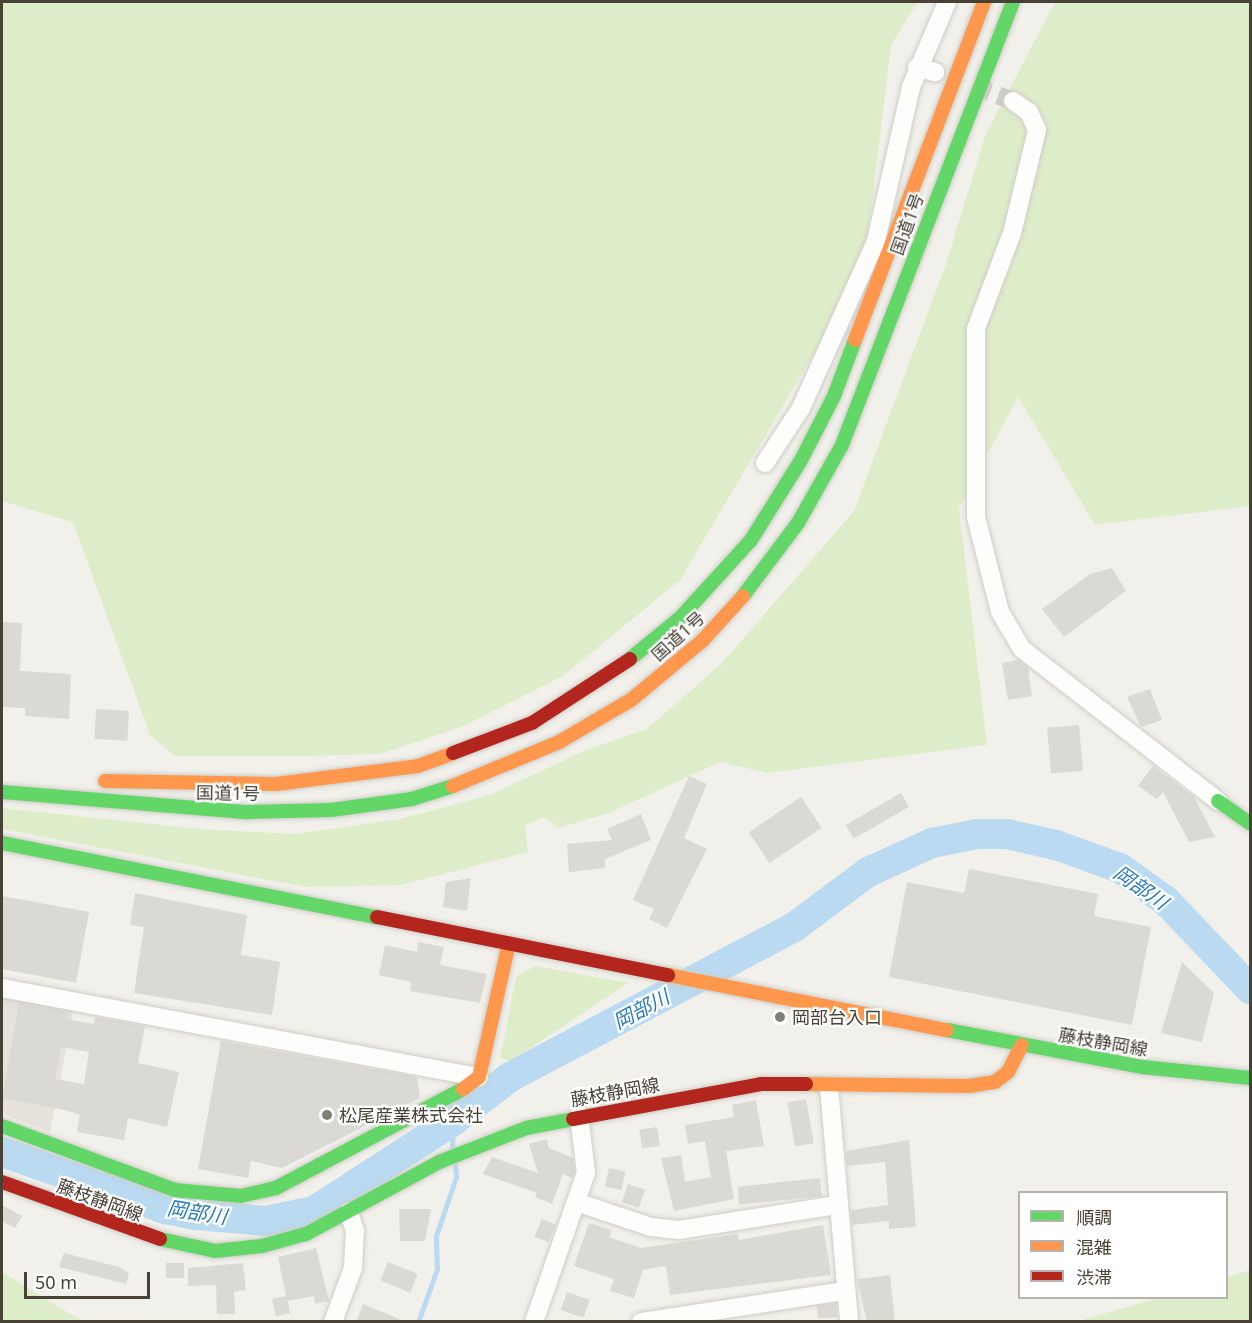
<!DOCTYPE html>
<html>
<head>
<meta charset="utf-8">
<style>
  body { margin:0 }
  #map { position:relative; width:1252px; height:1323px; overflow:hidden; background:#f1f0ea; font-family:"Noto Sans","Noto Sans JP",sans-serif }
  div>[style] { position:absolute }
  .industrial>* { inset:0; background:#e5e1db }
  .green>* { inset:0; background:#deedc9 }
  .stream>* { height:5px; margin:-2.5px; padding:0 2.5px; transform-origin:2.5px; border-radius:2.5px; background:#b9daf1 }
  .river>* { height:30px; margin:-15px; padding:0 15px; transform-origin:15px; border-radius:15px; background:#b9daf1 }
  .building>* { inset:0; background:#dbd9d3; transform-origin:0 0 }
  .street-tunnel>* { height:18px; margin-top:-9px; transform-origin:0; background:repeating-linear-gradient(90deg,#cfcdc6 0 18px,transparent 0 27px) }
  .roads { filter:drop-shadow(0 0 2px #cfcdc8) drop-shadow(0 0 2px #cfcdc8) }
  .street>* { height:18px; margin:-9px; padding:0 9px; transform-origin:9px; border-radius:9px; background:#fdfdfc }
  .fast>* { height:14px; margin:-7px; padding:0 7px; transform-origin:7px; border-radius:7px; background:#63d668 }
  .slow>* { height:14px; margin:-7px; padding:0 7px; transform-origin:7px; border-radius:7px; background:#ff974d }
  .jam>* { height:14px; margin:-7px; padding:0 7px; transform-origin:7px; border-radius:7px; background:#b3261e }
  .dots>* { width:16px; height:16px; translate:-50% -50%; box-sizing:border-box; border:3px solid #fff; border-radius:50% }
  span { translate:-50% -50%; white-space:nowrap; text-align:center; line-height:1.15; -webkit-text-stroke:4.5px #fff; paint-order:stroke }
  .street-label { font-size:18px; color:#484136 }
  .poi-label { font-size:18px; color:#484136 }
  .left { translate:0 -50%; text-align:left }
  .water-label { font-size:20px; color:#297aba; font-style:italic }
  .frame { position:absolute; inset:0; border:3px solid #484136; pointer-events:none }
  .legend { position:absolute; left:1018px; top:1191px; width:210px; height:108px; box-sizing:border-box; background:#fff; border:2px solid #b6b3af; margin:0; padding:8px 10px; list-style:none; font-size:18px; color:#484136 }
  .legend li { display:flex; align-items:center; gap:12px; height:30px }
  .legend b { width:30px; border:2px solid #b6b3af }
  .scale { position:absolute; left:24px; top:1272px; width:126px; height:27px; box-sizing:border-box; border:3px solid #484136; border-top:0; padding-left:8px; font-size:18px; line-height:21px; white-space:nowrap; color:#484136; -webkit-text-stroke:4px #fff; paint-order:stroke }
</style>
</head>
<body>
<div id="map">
  <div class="industrial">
    <i style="clip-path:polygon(2px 994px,74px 1008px,50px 1132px,2px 1113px)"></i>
  </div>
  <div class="green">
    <i style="clip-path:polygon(2px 2px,918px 2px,891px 45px,864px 269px,680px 580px,563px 676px,464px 726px,380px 754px,304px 756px,175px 756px,150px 735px,73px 522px,2px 501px)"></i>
    <i style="clip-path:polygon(1055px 2px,1250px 2px,1250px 506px,1095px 525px,1018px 397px,959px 508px,987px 745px,767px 773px,720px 762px,609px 813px,558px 828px,544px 817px,525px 826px,528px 852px,401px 885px,305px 887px,2px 829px,2px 808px,200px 829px,295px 834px,400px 819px,490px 795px,586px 750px,647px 729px,722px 663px,854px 511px,947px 261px,985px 136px)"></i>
    <i style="clip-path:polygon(535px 966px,628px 983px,511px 1061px,500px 1059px,516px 977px)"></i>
    <i style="clip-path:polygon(1250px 1270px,1250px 1321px,1078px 1321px,1159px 1298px,1226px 1298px,1227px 1277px)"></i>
    <i style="clip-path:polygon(2px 1272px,82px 1321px,2px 1321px)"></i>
  </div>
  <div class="stream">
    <i style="left:452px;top:1150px;width:29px;rotate:-88deg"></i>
    <i style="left:418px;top:1322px;width:56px;rotate:-70.3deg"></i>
    <i style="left:437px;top:1269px;width:33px;rotate:-92deg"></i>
    <i style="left:436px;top:1236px;width:62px;rotate:-71.3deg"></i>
    <i style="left:456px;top:1177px;width:12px;rotate:-95deg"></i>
  </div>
  <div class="river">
    <i style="left:2px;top:1152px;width:173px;rotate:19.3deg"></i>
    <i style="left:165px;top:1209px;width:33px;rotate:11deg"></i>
    <i style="left:197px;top:1215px;width:69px;rotate:5deg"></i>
    <i style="left:266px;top:1221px;width:49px;rotate:-11.8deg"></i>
    <i style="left:314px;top:1211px;width:166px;rotate:-32.9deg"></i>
    <i style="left:453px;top:1121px;width:72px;rotate:-37.7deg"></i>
    <i style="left:510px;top:1077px;width:320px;rotate:-27.8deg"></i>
    <i style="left:793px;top:928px;width:94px;rotate:-36.7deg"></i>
    <i style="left:868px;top:872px;width:70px;rotate:-24.4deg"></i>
    <i style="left:932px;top:843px;width:46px;rotate:-11.3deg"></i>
    <i style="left:977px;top:834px;width:30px"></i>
    <i style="left:1007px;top:834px;width:50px;rotate:12.7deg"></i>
    <i style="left:1056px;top:845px;width:68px;rotate:19.8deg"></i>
    <i style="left:1120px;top:868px;width:57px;rotate:35.7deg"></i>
    <i style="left:1166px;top:901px;width:122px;rotate:46.3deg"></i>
  </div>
  <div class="building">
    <i style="clip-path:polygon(1112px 568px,1126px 591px,1064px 637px,1042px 609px,1090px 574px)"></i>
    <i style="clip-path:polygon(2px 622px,22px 623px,20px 671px,71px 674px,69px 719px,25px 716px,25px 708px,2px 707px)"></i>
    <i style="clip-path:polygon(1018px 660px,1028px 668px,1032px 696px,1008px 700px,1002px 663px)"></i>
    <i style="clip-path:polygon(1150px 689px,1162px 720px,1141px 727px,1127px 697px)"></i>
    <i style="left:96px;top:709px;width:33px;height:30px;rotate:3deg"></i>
    <i style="left:1079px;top:725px;width:46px;height:32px;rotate:85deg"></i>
    <i style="clip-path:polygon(1153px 766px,1194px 797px,1215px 837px,1189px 842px,1163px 792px,1157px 799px,1138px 786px)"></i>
    <i style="clip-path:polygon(689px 776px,707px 784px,684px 838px,707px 849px,667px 928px,649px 919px,654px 909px,633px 900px)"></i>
    <i style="left:901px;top:793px;width:16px;height:64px;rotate:60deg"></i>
    <i style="left:801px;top:797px;width:37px;height:63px;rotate:56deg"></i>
    <i style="clip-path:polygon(641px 814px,651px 840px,605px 859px,605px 868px,569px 872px,567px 844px,612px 840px,607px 829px)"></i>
    <i style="clip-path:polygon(969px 869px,1098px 894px,1094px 916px,1151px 927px,1132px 1025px,889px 977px,907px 882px,964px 893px)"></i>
    <i style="clip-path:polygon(471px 878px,467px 911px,443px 907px,446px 882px)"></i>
    <i style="clip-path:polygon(135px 893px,247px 915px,241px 955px,280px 962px,272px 1015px,134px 993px,144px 927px,130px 925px)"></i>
    <i style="clip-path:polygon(2px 896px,89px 912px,76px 983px,2px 969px)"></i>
    <i style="clip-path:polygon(418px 942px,444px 947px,440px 965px,487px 974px,480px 1003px,410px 991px,411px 982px,379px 975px,385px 945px,417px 952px)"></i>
    <i style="clip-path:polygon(1182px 962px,1214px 993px,1202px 1042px,1161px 1033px)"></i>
    <i style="clip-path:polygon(evenodd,19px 1003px,68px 1012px,66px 1019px,94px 1024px,95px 1017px,145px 1026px,138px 1063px,179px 1072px,167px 1127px,128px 1118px,124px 1140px,77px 1132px,80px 1115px,65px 1110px,2px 1098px,19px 1003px,61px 1047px,89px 1052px,84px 1084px,55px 1079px,61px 1047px)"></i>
    <i style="clip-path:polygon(221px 1041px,417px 1077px,420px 1098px,282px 1168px,251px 1161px,248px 1178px,198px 1169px)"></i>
    <i style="left:806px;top:1099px;width:45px;height:19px;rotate:80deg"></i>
    <i style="clip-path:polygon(756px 1100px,764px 1146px,726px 1151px,734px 1199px,674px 1211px,661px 1158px,681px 1155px,685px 1182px,711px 1177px,705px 1141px,688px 1144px,685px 1125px,734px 1117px,732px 1105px)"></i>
    <i style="left:657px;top:1127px;width:19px;height:18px;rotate:81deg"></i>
    <i style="clip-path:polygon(547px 1139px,549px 1148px,573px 1158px,575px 1172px,572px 1178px,563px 1174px,552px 1204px,535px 1197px,537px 1193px,483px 1174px,492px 1157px,538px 1173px,529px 1144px)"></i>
    <i style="clip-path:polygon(909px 1140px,916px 1227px,889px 1229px,889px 1221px,852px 1225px,851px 1210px,888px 1205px,885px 1162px,847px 1166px,846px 1151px)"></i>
    <i style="left:609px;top:1168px;width:17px;height:19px;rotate:13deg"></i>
    <i style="left:820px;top:1178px;width:18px;height:83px;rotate:84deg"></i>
    <i style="left:628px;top:1184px;width:18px;height:19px;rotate:19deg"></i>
    <i style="clip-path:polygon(2px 1205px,22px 1216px,15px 1228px,2px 1221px)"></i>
    <i style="clip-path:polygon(399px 1209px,431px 1209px,425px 1241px,400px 1241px)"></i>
    <i style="left:542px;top:1219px;width:15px;height:19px;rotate:23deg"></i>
    <i style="clip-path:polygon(589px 1223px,612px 1230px,609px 1237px,641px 1248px,738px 1234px,739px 1240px,823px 1225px,831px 1275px,670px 1295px,666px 1266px,643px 1270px,634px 1298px,610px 1291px,614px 1279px,574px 1266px)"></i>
    <i style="clip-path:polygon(316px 1248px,329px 1301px,315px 1304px,314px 1296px,288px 1301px,290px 1313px,276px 1316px,272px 1299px,286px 1296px,278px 1257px)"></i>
    <i style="clip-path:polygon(64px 1253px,119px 1267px,129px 1273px,126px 1284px,59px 1267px)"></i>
    <i style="left:388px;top:1262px;width:32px;height:20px;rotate:22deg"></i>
    <i style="left:184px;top:1263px;width:15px;height:18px;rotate:90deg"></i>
    <i style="clip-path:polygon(243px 1263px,246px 1290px,234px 1292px,235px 1314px,217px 1314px,216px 1285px,188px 1286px,188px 1268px)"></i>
    <i style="clip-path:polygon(890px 1275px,895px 1322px,867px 1322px,857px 1279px)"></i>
    <i style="left:567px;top:1292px;width:24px;height:19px;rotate:19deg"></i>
    <i style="clip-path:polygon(363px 1304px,404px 1321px,404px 1322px,356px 1322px)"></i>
    <i style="left:836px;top:1304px;width:13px;height:19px;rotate:86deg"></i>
  </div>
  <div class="street-tunnel">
    <i style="left:973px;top:86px;width:43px;rotate:20.6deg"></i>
  </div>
  <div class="roads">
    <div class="street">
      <i style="left:917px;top:67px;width:19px;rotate:16deg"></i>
      <i style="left:1013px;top:101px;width:19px;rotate:35deg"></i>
      <i style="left:1029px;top:112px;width:20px;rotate:66deg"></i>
      <i style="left:1037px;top:130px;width:106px;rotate:103.6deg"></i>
      <i style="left:1012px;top:233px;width:103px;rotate:110.6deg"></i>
      <i style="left:976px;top:329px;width:188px;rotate:90deg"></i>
      <i style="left:976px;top:517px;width:98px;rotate:75.8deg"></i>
      <i style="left:1000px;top:612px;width:43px;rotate:59.3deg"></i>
      <i style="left:1022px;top:649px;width:248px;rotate:37.8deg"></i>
      <i style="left:765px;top:463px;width:66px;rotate:-56.8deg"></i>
      <i style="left:801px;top:408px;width:183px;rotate:-65.8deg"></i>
      <i style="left:876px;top:241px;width:158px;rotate:-77.2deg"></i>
      <i style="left:911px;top:87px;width:92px;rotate:-67deg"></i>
      <i style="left:2px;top:988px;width:485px;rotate:10.6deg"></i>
      <i style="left:829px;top:1087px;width:236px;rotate:85.1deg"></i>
      <i style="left:576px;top:1202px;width:79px;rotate:18.4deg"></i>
      <i style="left:651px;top:1227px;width:28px;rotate:6deg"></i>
      <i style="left:679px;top:1230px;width:159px;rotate:-9deg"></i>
      <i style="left:333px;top:1322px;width:58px;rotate:-69.7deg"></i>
      <i style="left:353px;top:1268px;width:37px;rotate:-87deg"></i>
      <i style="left:355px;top:1231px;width:20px;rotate:-108deg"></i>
      <i style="left:534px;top:1322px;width:158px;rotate:-70.8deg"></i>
      <i style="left:586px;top:1173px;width:58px;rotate:-96.9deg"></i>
      <i style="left:641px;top:1322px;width:205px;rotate:-8.7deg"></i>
    </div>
    <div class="fast">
      <i style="left:743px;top:596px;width:91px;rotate:-53deg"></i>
      <i style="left:798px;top:523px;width:90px;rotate:-60.6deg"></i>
      <i style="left:842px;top:445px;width:475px;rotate:-68.9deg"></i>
      <i style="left:630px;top:659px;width:65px;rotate:-39.4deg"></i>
      <i style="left:680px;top:618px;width:105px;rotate:-47.7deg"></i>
      <i style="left:751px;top:540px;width:92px;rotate:-57.9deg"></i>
      <i style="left:800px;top:462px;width:74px;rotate:-62.7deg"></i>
      <i style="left:834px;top:396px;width:60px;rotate:-69.4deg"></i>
      <i style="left:2px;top:792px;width:246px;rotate:4.7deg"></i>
      <i style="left:247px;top:812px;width:84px;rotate:-1.4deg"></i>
      <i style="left:331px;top:810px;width:82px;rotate:-7.7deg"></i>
      <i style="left:412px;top:799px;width:43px;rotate:-17.6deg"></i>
      <i style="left:1218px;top:801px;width:39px;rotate:35deg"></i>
      <i style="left:2px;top:843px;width:382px;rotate:11.2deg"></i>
      <i style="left:947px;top:1030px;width:198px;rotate:10.7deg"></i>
      <i style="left:1142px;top:1067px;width:109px;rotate:5.8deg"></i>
      <i style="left:2px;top:1126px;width:184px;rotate:20.3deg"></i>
      <i style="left:175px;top:1190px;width:66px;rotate:5.2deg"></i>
      <i style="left:241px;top:1196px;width:36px;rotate:-13deg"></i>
      <i style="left:276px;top:1188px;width:212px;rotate:-27.9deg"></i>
      <i style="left:160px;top:1239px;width:56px;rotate:12.3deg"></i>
      <i style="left:215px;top:1251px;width:47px;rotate:-6.1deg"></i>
      <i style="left:262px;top:1246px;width:46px;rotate:-15.3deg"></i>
      <i style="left:306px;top:1234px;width:151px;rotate:-28.4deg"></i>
      <i style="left:439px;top:1162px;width:93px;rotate:-21.3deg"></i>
      <i style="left:526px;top:1128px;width:48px;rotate:-10.8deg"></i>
    </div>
    <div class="slow">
      <i style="left:855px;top:340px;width:362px;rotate:-69.1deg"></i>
      <i style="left:105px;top:781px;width:171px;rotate:1deg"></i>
      <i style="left:276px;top:784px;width:143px;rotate:-7.2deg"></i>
      <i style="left:418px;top:766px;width:37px;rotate:-20deg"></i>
      <i style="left:453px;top:786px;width:115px;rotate:-22.5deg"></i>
      <i style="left:559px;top:742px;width:83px;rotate:-30.3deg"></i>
      <i style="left:631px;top:700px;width:94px;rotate:-39.8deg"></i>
      <i style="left:703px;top:640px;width:59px;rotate:-47.7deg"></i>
      <i style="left:668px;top:975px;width:284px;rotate:11.2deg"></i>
      <i style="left:806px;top:1084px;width:163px;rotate:0.7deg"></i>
      <i style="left:969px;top:1086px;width:26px;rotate:-9deg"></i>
      <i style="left:995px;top:1082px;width:16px;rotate:-38deg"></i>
      <i style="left:1008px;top:1072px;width:30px;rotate:-63deg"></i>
      <i style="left:463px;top:1089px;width:20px;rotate:-37deg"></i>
      <i style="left:479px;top:1077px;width:137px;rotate:-77.4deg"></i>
    </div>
    <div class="jam">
      <i style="left:453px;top:753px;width:85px;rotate:-20.8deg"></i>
      <i style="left:532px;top:723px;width:117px;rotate:-33.1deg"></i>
      <i style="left:377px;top:917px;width:297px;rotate:11.3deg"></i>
      <i style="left:573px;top:1119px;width:191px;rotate:-10.5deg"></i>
      <i style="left:761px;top:1084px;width:45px"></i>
      <i style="left:2px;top:1182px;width:168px;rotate:19.8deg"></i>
    </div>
  </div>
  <div class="dots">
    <i style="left:780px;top:1017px;background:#837e75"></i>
    <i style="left:327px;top:1115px;background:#837e75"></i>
  </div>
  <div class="street-label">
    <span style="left:907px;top:224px;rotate:-70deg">国道1号</span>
    <span style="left:678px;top:636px;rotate:-42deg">国道1号</span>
    <span style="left:228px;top:793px;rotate:1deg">国道1号</span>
    <span style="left:1103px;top:1042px;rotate:10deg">藤枝静岡線</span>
    <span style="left:615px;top:1092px;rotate:-10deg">藤枝静岡線</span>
    <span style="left:100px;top:1200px;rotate:20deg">藤枝静岡線</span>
  </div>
  <div class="poi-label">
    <span class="left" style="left:792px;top:1017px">岡部台入口</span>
    <span class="left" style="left:339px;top:1115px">松尾産業株式会社</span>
  </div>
  <div class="water-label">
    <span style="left:1141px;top:887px;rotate:35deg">岡部川</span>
    <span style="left:641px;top:1009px;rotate:-28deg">岡部川</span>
    <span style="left:197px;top:1212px;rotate:9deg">岡部川</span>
  </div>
  <div class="frame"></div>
  <ul class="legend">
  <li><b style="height:8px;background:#63d668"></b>順調</li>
  <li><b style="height:8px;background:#ff974d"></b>混雑</li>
  <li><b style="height:8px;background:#b3261e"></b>渋滞</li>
  </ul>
  <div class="scale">50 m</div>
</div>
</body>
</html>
